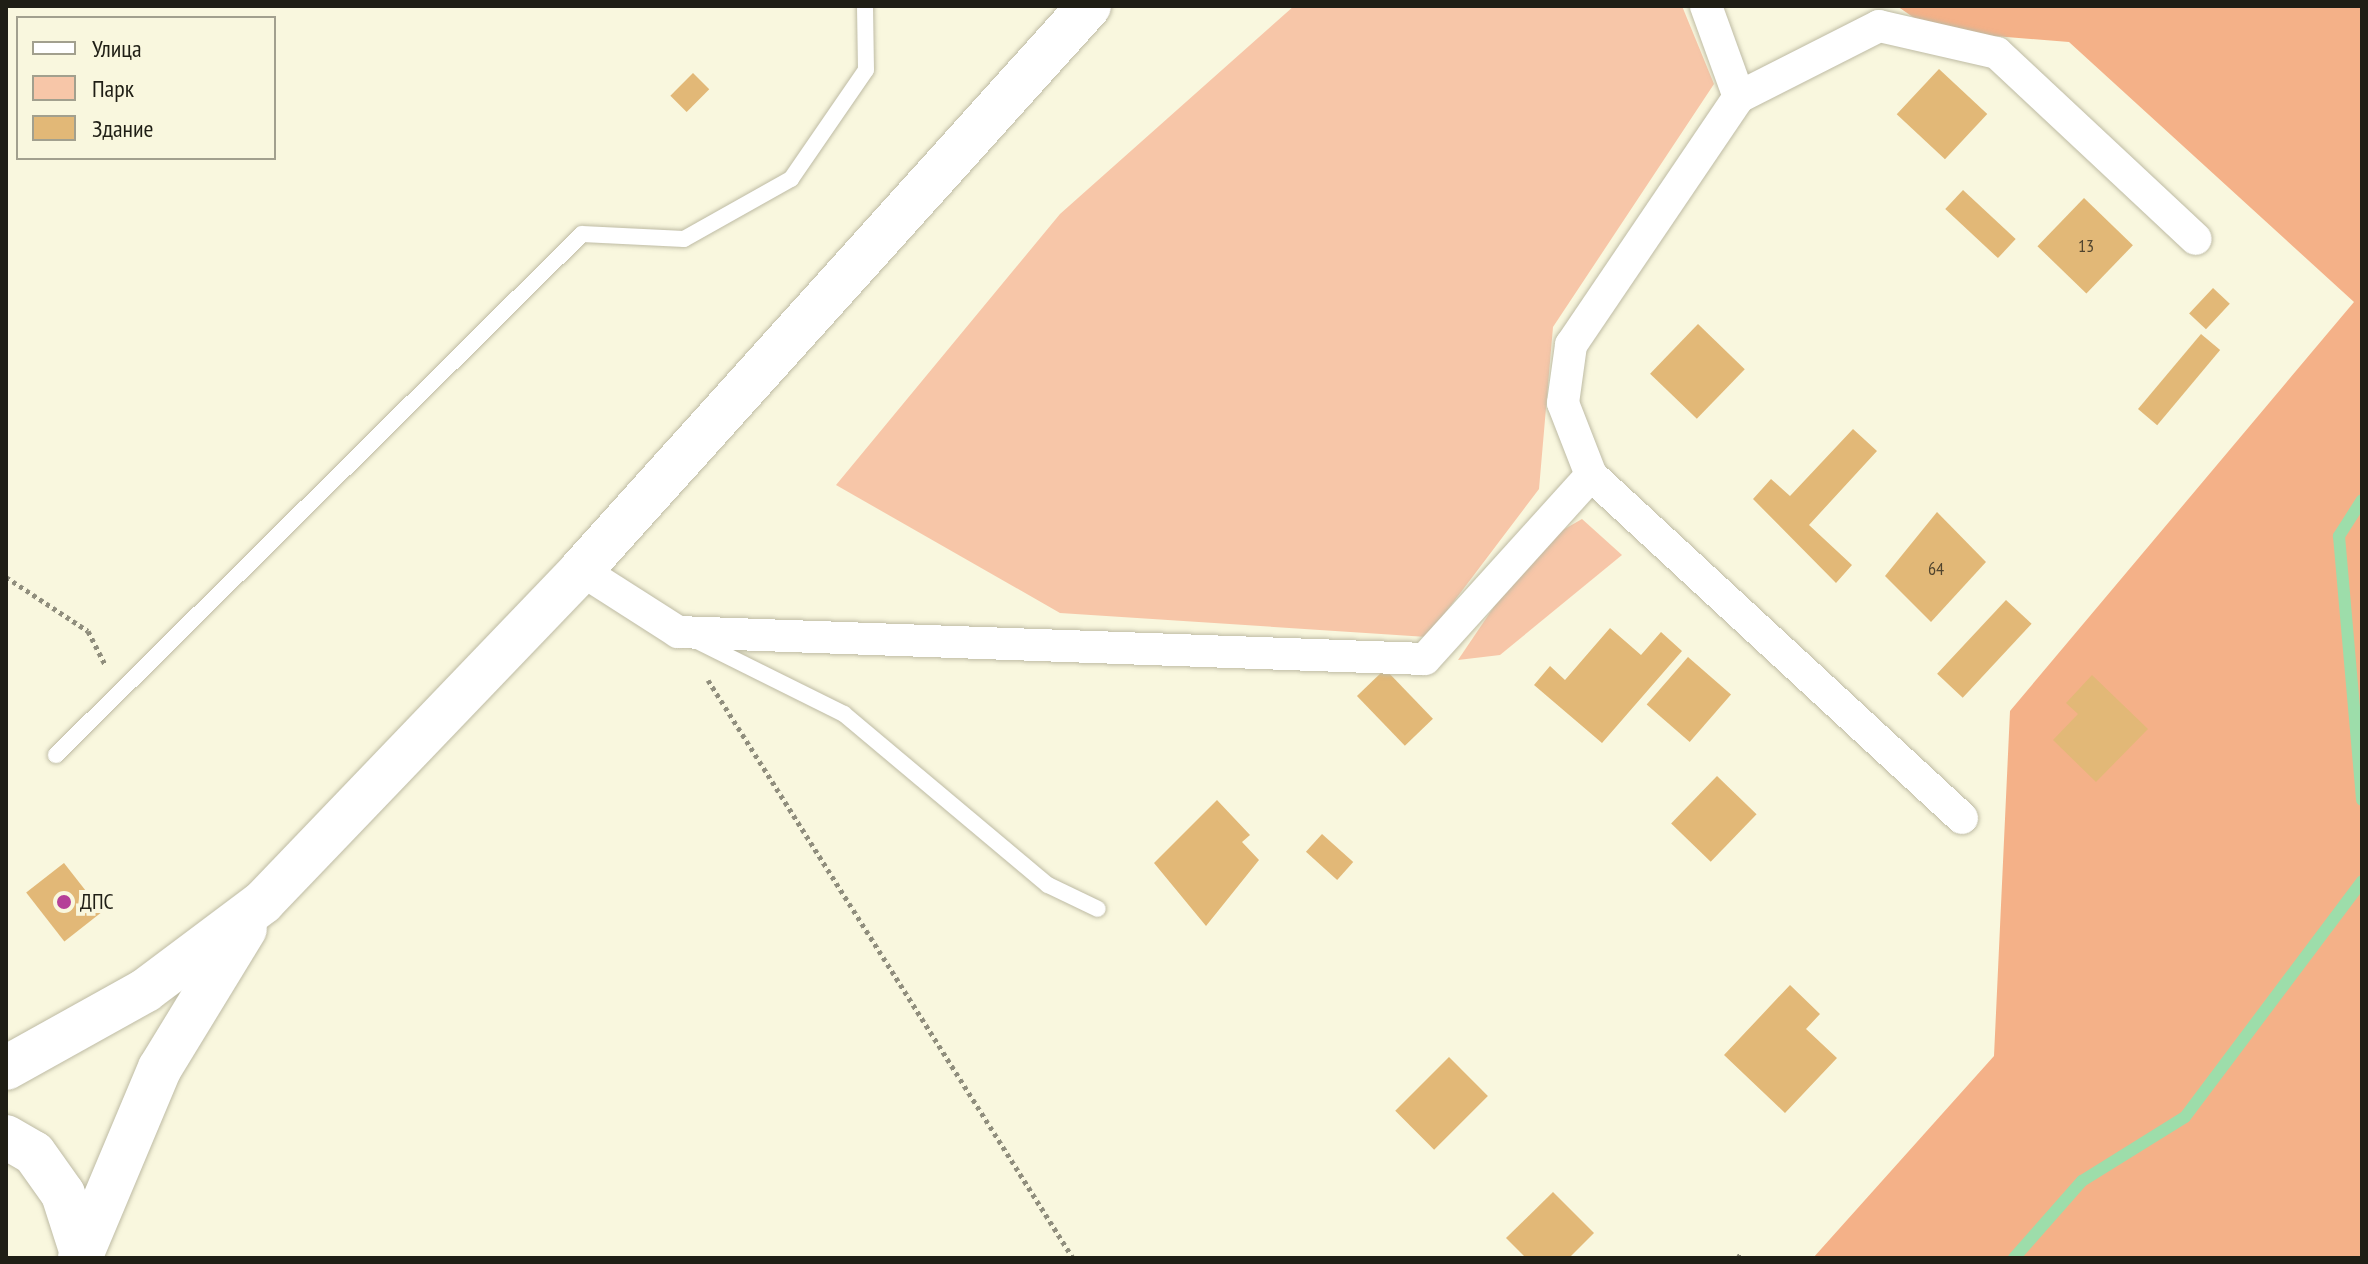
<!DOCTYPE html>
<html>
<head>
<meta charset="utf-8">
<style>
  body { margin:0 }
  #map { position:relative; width:2368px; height:1264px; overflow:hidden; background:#f9f7de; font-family:"PT Sans Narrow",sans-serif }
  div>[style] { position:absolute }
  .green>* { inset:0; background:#f7c6a8 }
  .forest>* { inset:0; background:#f4b188 }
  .stream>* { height:12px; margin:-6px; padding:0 6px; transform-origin:6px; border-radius:6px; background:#9dddaa }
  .building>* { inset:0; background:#e2b877; transform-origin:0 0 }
  .path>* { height:5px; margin-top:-2.5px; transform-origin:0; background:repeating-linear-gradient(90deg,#908e7d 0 4px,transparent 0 8px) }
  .roads { filter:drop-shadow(0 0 2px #bebba4) drop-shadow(0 0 2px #bebba4) }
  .service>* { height:16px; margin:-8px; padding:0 8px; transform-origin:8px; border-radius:8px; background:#fff }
  .minor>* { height:32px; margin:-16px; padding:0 16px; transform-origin:16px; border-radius:16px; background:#fff }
  .secondary>* { height:44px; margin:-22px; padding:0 22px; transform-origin:22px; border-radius:22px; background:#fff }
  .dots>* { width:22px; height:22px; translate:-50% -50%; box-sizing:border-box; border:4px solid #f9f7de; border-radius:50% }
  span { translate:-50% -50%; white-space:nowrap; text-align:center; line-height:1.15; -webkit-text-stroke:8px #f9f7de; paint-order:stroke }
  .number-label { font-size:18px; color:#50442e }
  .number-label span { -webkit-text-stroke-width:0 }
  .poi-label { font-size:22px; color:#1f1e15 }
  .left { translate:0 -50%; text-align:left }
  .frame { position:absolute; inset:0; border:8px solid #1f1e15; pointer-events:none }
  .legend { position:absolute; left:16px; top:16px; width:260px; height:144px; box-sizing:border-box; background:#f9f7de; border:2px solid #a2a08e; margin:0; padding:10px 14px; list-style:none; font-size:24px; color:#1f1e15 }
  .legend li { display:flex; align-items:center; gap:16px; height:40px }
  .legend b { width:40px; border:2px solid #a2a08e }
</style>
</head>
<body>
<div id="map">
  <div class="green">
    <i style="clip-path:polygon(1294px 6px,1682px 6px,1714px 84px,1553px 327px,1539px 489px,1427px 637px,1060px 613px,836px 485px,1060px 214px)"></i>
    <i style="clip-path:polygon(1582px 519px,1622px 555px,1500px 655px,1458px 660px,1535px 546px)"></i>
  </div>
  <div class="forest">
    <i style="clip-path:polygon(1897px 6px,2362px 6px,2362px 1258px,1813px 1258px,1994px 1056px,2010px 711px,2354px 302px,2069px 42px,1933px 31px)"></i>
  </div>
  <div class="stream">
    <i style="left:2362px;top:500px;width:43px;rotate:122.6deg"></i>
    <i style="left:2339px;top:536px;width:265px;rotate:85deg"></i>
    <i style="left:2014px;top:1258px;width:103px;rotate:-48.6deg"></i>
    <i style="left:2082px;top:1181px;width:121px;rotate:-31.9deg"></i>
    <i style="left:2185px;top:1117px;width:295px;rotate:-53.1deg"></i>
  </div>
  <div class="building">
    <i style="left:1939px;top:69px;width:66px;height:62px;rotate:43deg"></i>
    <i style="left:693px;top:73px;width:23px;height:32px;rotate:45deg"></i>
    <i style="left:1963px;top:190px;width:72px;height:26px;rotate:43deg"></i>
    <i style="left:2084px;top:198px;width:68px;height:67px;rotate:44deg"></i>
    <i style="left:2213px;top:288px;width:23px;height:35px;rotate:43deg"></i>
    <i style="left:1698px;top:324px;width:65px;height:69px;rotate:44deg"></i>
    <i style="left:2201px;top:334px;width:25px;height:98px;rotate:40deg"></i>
    <i style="clip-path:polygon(1853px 429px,1877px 451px,1809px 525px,1852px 565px,1836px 583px,1753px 499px,1771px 479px,1790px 496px)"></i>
    <i style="clip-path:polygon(1937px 512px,1986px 562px,1931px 622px,1885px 576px)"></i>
    <i style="left:2006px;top:600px;width:35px;height:101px;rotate:43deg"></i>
    <i style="clip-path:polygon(1610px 628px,1641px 655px,1661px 632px,1682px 651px,1602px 743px,1534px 685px,1550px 666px,1565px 680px)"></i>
    <i style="left:1688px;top:657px;width:57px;height:63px;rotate:41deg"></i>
    <i style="left:1385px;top:669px;width:69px;height:39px;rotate:46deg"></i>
    <i style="clip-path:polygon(2092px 675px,2148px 729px,2096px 782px,2053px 740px,2078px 714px,2066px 703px)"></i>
    <i style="left:1717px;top:776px;width:55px;height:66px;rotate:44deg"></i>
    <i style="clip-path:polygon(1217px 800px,1250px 835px,1242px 842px,1259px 860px,1206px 926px,1154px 863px)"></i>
    <i style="left:1322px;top:834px;width:42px;height:24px;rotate:42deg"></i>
    <i style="left:64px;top:863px;width:62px;height:48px;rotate:52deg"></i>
    <i style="clip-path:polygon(1790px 985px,1820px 1014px,1806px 1029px,1837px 1058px,1785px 1113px,1724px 1055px)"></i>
    <i style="left:1449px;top:1057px;width:55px;height:76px;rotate:45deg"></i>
    <i style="clip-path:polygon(1553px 1192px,1594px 1233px,1569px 1258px,1526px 1258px,1506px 1238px)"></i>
  </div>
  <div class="path">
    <i style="left:6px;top:577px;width:98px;rotate:33.4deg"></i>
    <i style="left:88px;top:631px;width:39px;rotate:63deg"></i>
    <i style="left:708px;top:680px;width:684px;rotate:57.73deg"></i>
    <i style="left:1738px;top:1258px;width:6px;rotate:-59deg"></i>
  </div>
  <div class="roads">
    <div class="service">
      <i style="left:697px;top:641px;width:164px;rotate:26.4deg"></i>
      <i style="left:844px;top:714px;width:266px;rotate:40deg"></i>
      <i style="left:1048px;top:885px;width:55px;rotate:25.6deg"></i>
      <i style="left:56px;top:755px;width:740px;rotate:-44.73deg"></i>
      <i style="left:582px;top:234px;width:102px;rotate:2.8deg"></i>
      <i style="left:684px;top:239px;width:123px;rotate:-29.3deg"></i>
      <i style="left:791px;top:179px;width:132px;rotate:-55.5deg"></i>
      <i style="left:866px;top:70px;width:64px;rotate:-90.9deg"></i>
    </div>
    <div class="minor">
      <i style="left:1706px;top:6px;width:97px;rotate:70.1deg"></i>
      <i style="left:581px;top:570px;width:115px;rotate:32.6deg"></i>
      <i style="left:678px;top:632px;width:747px;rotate:2.07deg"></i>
      <i style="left:1425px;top:659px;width:248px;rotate:-47.9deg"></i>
      <i style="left:1962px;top:818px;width:505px;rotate:-137.25deg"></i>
      <i style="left:1591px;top:475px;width:77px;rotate:-111.3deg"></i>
      <i style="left:1563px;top:403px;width:59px;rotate:-82.1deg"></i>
      <i style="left:1571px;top:345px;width:300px;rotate:-55.9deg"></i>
      <i style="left:1739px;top:97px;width:157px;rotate:-26.9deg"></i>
      <i style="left:1879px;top:26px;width:121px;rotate:12.9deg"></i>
      <i style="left:1997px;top:53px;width:272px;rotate:43.1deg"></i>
    </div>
    <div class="secondary">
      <i style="left:6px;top:1068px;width:160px;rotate:-29.1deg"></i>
      <i style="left:146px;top:990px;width:146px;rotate:-36.9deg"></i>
      <i style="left:263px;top:902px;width:460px;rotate:-46.2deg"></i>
      <i style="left:581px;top:570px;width:759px;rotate:-47.99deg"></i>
      <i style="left:6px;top:1137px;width:32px;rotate:30deg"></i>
      <i style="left:34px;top:1153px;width:50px;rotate:54.7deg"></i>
      <i style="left:63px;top:1194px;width:59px;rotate:72.2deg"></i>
      <i style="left:80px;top:1258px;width:206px;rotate:-67.2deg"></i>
      <i style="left:160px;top:1068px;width:163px;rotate:-58.6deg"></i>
    </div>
  </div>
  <div class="dots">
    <i style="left:64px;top:902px;background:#b54098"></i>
  </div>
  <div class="number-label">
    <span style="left:2086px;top:246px">13</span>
    <span style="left:1936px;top:569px">64</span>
  </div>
  <div class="poi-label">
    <span class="left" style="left:80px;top:902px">ДПС</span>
  </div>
  <div class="frame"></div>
  <ul class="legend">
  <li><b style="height:10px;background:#fff"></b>Улица</li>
  <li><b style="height:22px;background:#f7c6a8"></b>Парк</li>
  <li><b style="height:22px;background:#e2b877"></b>Здание</li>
  </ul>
</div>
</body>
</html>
